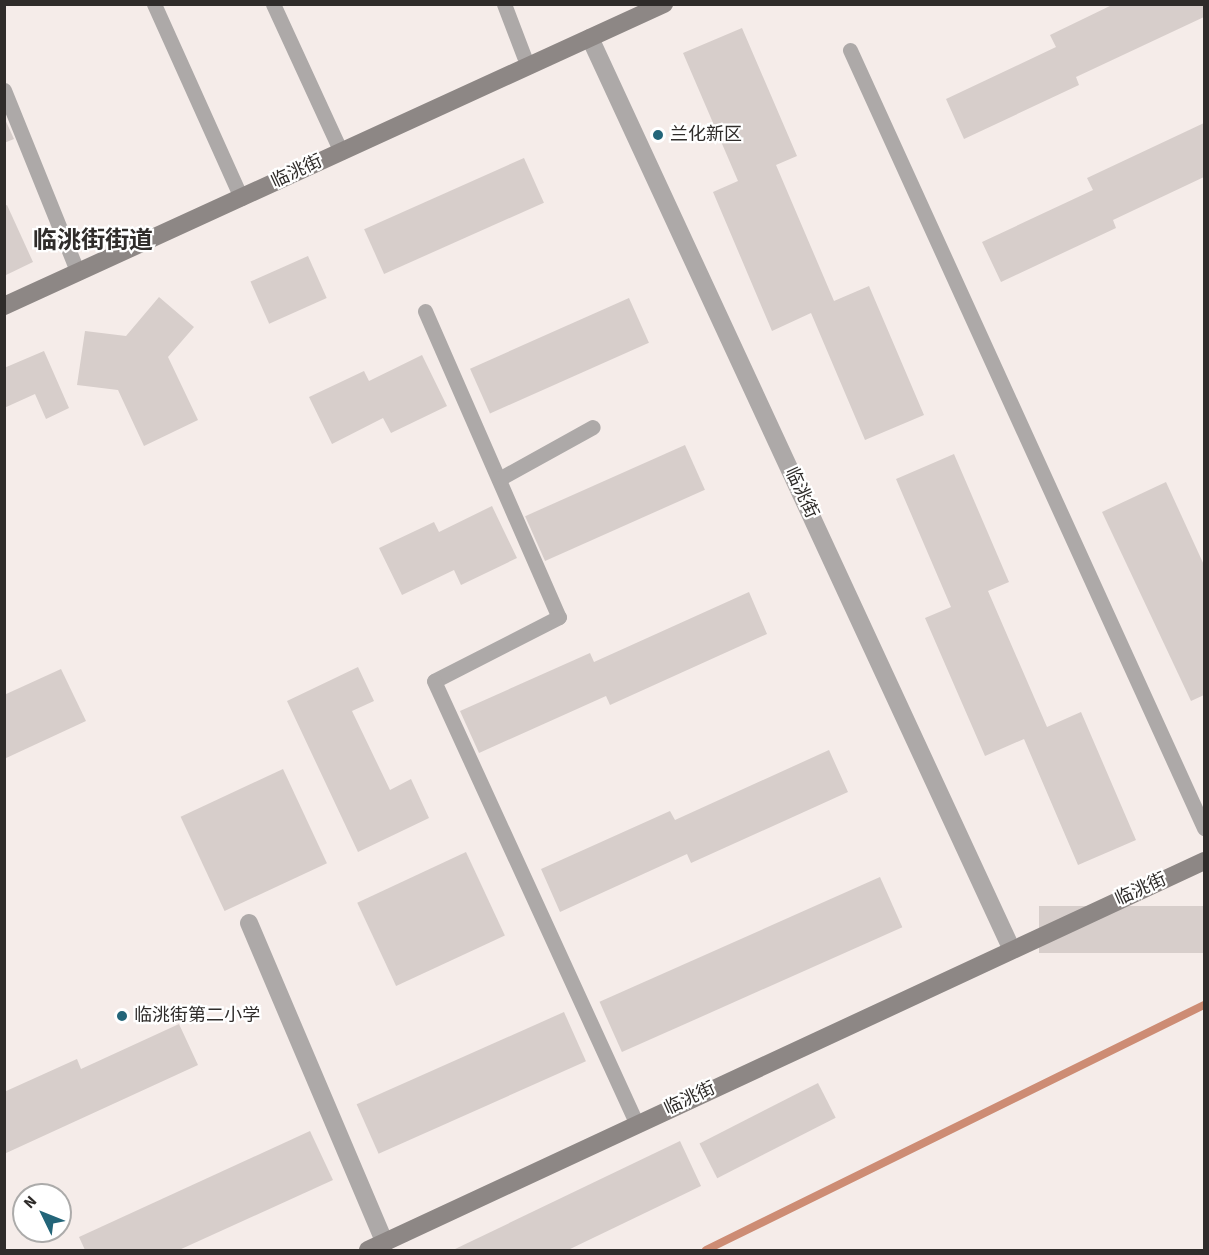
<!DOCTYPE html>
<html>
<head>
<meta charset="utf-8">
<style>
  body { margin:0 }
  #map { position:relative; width:1209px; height:1255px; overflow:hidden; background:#f5ece9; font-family:"Source Sans 3","Noto Sans SC",sans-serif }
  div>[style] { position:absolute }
  .stream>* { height:8px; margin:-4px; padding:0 4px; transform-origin:4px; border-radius:4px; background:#cd8c74 }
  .building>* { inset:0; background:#d7cecb; transform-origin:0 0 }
  .lane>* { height:15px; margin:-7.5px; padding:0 7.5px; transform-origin:7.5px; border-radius:7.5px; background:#ada9a8 }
  .street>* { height:18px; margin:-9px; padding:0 9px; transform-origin:9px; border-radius:9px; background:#ada9a8 }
  .secondary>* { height:18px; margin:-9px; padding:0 9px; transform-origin:9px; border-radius:9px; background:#8d8785 }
  .dots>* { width:16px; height:16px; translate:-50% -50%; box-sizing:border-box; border:3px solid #fff; border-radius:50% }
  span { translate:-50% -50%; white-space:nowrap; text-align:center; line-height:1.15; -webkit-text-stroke:4.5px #fff; paint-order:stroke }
  .poi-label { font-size:18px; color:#2f2c2a }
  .left { translate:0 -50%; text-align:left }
  .street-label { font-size:18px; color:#2f2c2a }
  .district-label { font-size:24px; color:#2f2c2a; font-weight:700 }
  .frame { position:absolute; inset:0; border:6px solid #2f2c2a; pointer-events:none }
  .north { position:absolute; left:12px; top:1183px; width:60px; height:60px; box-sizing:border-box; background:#fff; border:2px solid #acabaa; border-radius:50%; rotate:313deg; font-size:16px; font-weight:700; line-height:24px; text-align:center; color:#2f2c2a }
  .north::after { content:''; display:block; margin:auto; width:21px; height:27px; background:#236579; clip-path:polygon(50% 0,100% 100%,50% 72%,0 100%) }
</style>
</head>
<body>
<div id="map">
  <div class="stream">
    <i style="left:706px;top:1250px;width:555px;rotate:-26.2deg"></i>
  </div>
  <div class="building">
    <i style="clip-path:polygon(1114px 4px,1204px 4px,1204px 17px,1076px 77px,1079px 85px,964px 139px,946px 99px,1056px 47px,1050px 35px)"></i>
    <i style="clip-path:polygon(742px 28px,797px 156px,776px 165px,834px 301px,869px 286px,924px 415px,865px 440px,811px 313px,772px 331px,713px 192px,738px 181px,683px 53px)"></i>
    <i style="clip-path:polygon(4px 117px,14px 139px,4px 143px)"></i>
    <i style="clip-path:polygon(1204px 123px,1204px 177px,1113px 220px,1116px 228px,1001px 282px,982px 242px,1093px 190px,1087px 178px)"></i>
    <i style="left:524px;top:158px;width:49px;height:175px;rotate:66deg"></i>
    <i style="clip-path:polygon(7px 205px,33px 262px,4px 276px,4px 206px)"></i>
    <i style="left:308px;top:256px;width:46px;height:63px;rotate:66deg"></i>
    <i style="clip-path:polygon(159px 297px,194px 327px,168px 357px,198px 420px,144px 446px,118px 390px,77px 385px,85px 331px,126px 336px)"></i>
    <i style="left:629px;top:298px;width:49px;height:174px;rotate:66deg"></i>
    <i style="clip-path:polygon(44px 351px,69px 408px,46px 419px,35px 394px,4px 408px,4px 368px)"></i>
    <i style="clip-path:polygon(422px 355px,447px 406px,391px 433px,383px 418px,332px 444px,309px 397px,364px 371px,369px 381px)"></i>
    <i style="left:685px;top:445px;width:49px;height:175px;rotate:66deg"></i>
    <i style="clip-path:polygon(954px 454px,1009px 582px,988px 591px,1047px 727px,1081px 712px,1136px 840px,1078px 865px,1024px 739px,985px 756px,925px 618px,951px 607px,896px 479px)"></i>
    <i style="clip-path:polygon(1166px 482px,1204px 565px,1204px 695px,1191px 701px,1102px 512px)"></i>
    <i style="clip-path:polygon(492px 506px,517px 558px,461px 585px,454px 570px,402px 595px,379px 548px,434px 522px,439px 532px)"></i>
    <i style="clip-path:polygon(749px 592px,767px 634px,610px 705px,606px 696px,479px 753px,460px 711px,590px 653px,594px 662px)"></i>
    <i style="clip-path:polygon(358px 667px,374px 701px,352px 711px,390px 790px,411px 779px,429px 818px,358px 852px,287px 701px)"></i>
    <i style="clip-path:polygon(61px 669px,86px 721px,4px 759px,4px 695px)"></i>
    <i style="clip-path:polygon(829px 750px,848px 792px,691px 863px,687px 854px,560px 912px,541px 869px,670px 811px,675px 820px)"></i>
    <i style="left:283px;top:769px;width:104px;height:113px;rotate:65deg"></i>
    <i style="left:466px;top:852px;width:92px;height:120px;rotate:65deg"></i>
    <i style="left:880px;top:877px;width:55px;height:307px;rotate:66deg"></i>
    <i style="left:1204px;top:906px;width:47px;height:165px;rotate:90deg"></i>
    <i style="left:564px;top:1012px;width:54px;height:227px;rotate:66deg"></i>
    <i style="clip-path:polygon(179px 1024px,198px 1065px,4px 1154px,4px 1092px,77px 1059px,81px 1069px)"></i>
    <i style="left:818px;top:1083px;width:39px;height:133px;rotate:63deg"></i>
    <i style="clip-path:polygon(310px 1131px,333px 1180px,179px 1250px,85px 1250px,79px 1237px)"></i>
    <i style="clip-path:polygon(680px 1141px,701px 1186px,568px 1250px,453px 1250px)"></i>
  </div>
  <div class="lane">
    <i style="left:154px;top:4px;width:213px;rotate:65.8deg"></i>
    <i style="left:273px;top:4px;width:163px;rotate:65.3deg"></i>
    <i style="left:504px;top:4px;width:67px;rotate:69.1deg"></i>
    <i style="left:850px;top:50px;width:855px;rotate:65.53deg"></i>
    <i style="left:4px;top:90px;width:197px;rotate:68deg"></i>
    <i style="left:425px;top:311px;width:334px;rotate:66.4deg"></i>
    <i style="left:559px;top:617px;width:140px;rotate:152.9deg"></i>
    <i style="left:434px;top:681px;width:487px;rotate:65.4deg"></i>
    <i style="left:499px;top:479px;width:107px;rotate:-29deg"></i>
  </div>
  <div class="street">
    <i style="left:590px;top:38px;width:1003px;rotate:65.17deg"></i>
    <i style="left:249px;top:923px;width:348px;rotate:67deg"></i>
  </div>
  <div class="secondary">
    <i style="left:4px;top:306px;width:726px;rotate:-24.59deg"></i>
    <i style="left:368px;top:1250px;width:922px;rotate:-24.95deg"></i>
  </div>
  <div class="dots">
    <i style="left:658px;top:135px;background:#236579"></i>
    <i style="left:122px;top:1016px;background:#236579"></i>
  </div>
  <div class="poi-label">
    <span class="left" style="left:670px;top:135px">兰化新区</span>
    <span class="left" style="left:134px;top:1016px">临洮街第二小学</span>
  </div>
  <div class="street-label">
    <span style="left:297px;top:172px;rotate:-25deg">临洮街</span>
    <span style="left:801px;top:493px;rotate:65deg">临洮街</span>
    <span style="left:1141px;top:890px;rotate:-24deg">临洮街</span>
    <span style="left:690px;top:1099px;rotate:-25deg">临洮街</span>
  </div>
  <div class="district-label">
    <span style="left:93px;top:241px">临洮街街道</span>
  </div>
  <div class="frame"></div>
  <div class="north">N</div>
</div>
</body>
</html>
